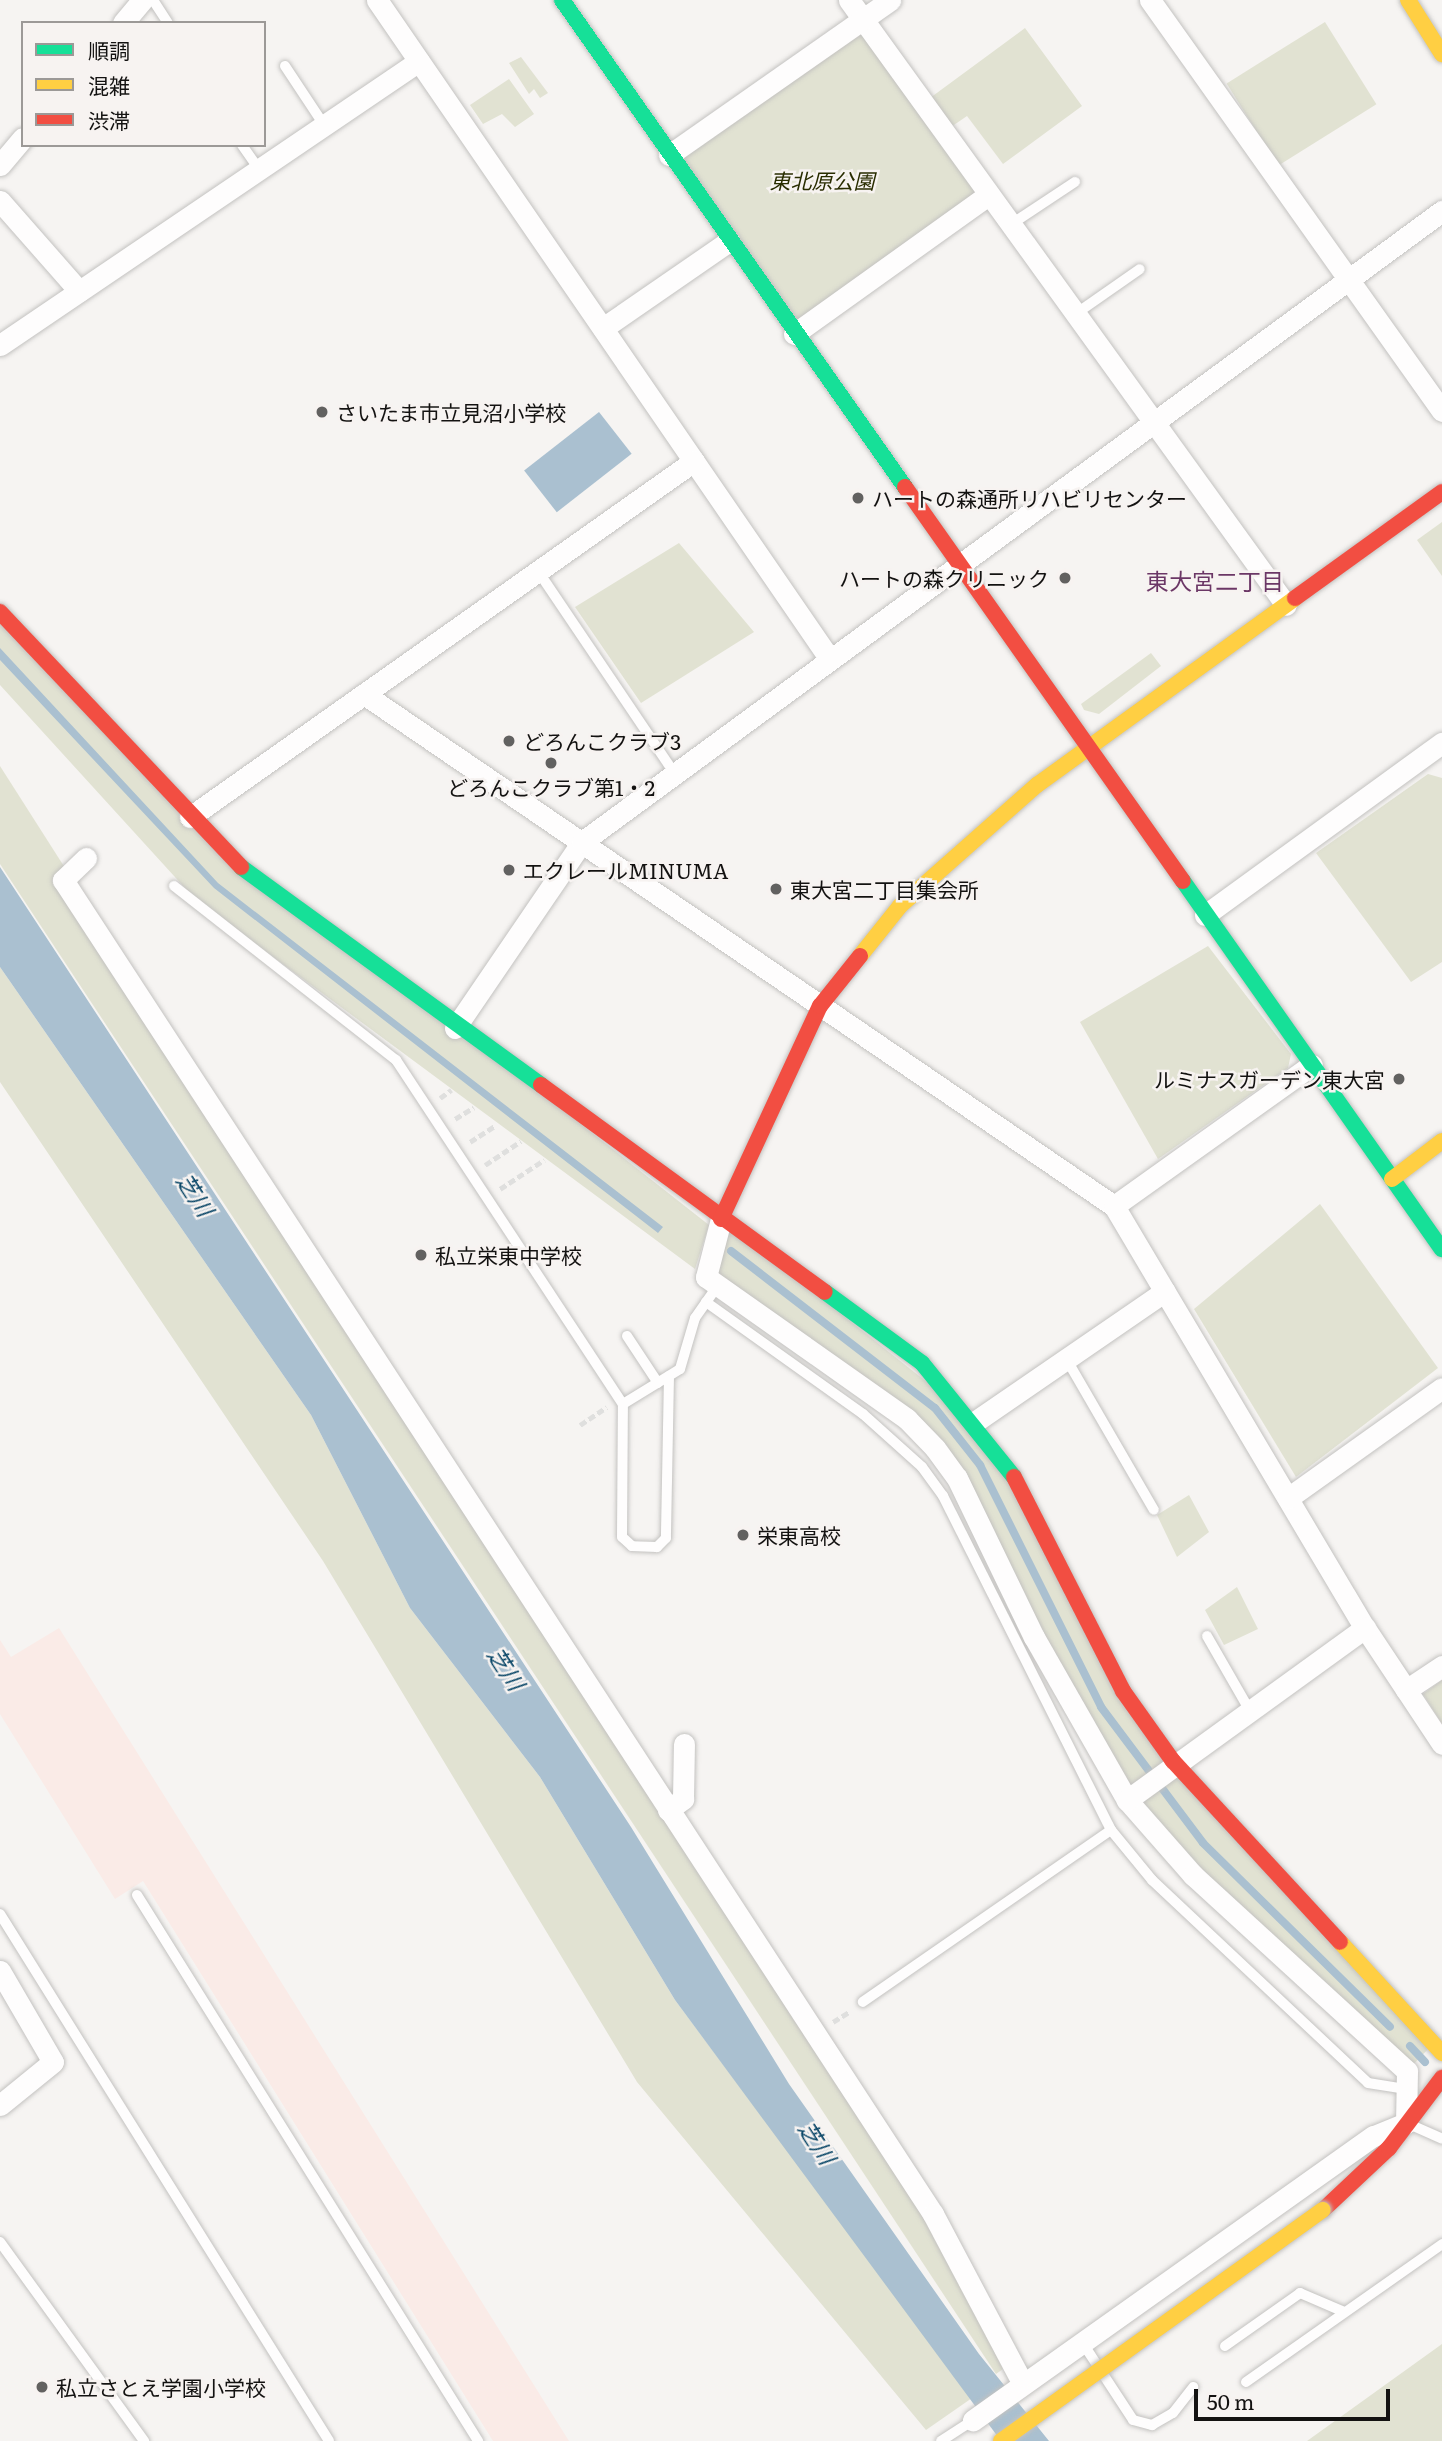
<!DOCTYPE html>
<html>
<head>
<meta charset="utf-8">
<style>
  body { margin:0 }
  #map { position:relative; width:1442px; height:2441px; overflow:hidden; background:#f6f4f2; font-family:Literata,"Noto Sans JP",serif }
  div>[style] { position:absolute }
  .industrial>* { inset:0; background:#faebe7 }
  .green>* { inset:0; background:#e1e2d2; transform-origin:0 0 }
  .water>* { inset:0; background:#aac0d0; transform-origin:0 0 }
  .stream>* { height:8px; margin:-4px; padding:0 4px; transform-origin:4px; border-radius:4px; background:#aac0d0 }
  .path>* { height:4.5px; margin-top:-2.25px; transform-origin:0; background:repeating-linear-gradient(90deg,#dfdfde 0 7px,transparent 0 10.5px) }
  .roads { filter:drop-shadow(0 0 2px #c3c2c0) drop-shadow(0 0 2px #c3c2c0) }
  .lane>* { height:10px; margin:-5px; padding:0 5px; transform-origin:5px; border-radius:5px; background:#fefdfd }
  .street>* { height:21px; margin:-10.5px; padding:0 10.5px; transform-origin:10.5px; border-radius:10.5px; background:#fefdfd }
  .fast>* { height:16px; margin:-8px; padding:0 8px; transform-origin:8px; border-radius:8px; background:#16e098 }
  .slow>* { height:16px; margin:-8px; padding:0 8px; transform-origin:8px; border-radius:8px; background:#ffcf43 }
  .jam>* { height:16px; margin:-8px; padding:0 8px; transform-origin:8px; border-radius:8px; background:#f24e42 }
  .bridges { filter:drop-shadow(0 0 2px #c3c2c0) drop-shadow(0 0 2px #c3c2c0) }
  .slow-bridge>* { height:16px; margin:-8px; padding:0 8px; transform-origin:8px; border-radius:8px; background:#ffcf43 }
  .dots>* { width:19px; height:19px; translate:-50% -50%; box-sizing:border-box; border:4px solid #f7f3f1; border-radius:50% }
  span { translate:-50% -50%; white-space:nowrap; text-align:center; line-height:1.15; -webkit-text-stroke:5px #f7f3f1; paint-order:stroke }
  .park-label { font-size:21px; color:#292d00; font-style:italic }
  .poi-label { font-size:21px; color:#131211 }
  .left { translate:0 -50%; text-align:left }
  .right { translate:-100% -50%; text-align:right }
  .neighbourhood-label { font-size:23px; color:#6b3766 }
  .water-label { font-size:23px; color:#094667; font-style:italic }
  .legend { position:absolute; left:21px; top:21px; width:245px; height:126px; box-sizing:border-box; background:#f7f3f1; border:2px solid #9c9997; margin:0; padding:9px 12px; list-style:none; font-size:21px; color:#131211 }
  .legend li { display:flex; align-items:center; gap:14px; height:35px }
  .legend b { width:35px; border:2px solid #9c9997 }
  .scale { position:absolute; left:1194px; top:2389px; width:196px; height:32px; box-sizing:border-box; border:4px solid #131211; border-top:0; padding-left:9px; font-size:21px; line-height:24px; white-space:nowrap; color:#131211; -webkit-text-stroke:5px #f7f3f1; paint-order:stroke }
</style>
</head>
<body>
<div id="map">
  <div class="industrial">
    <i style="clip-path:polygon(59px 1628px,569px 2441px,493px 2441px,143px 1881px,115px 1899px,0 1714px,0 1640px,11px 1657px)"></i>
  </div>
  <div class="green">
    <i style="left:863px;top:19px;width:216px;height:237px;rotate:55deg"></i>
    <i style="left:1325px;top:22px;width:97px;height:116px;rotate:58deg"></i>
    <i style="clip-path:polygon(1025px 28px,1082px 106px,1003px 164px,967px 116px,951px 127px,930px 98px)"></i>
    <i style="clip-path:polygon(521px 57px,548px 93px,540px 98px,534px 89px,529px 94px,509px 63px)"></i>
    <i style="clip-path:polygon(509px 79px,534px 114px,515px 127px,502px 114px,483px 124px,470px 105px)"></i>
    <i style="clip-path:polygon(1442px 522px,1442px 576px,1417px 540px)"></i>
    <i style="clip-path:polygon(679px 543px,754px 632px,641px 703px,575px 607px)"></i>
    <i style="clip-path:polygon(0 612px,190px 817px,709px 1225px,695px 1269px,195px 899px,0 685px)"></i>
    <i style="clip-path:polygon(1151px 653px,1161px 666px,1099px 714px,1084px 710px,1081px 704px)"></i>
    <i style="clip-path:polygon(0 766px,937px 2235px,1003px 2369px,996px 2374px,0 864px)"></i>
    <i style="clip-path:polygon(1428px 774px,1442px 778px,1442px 962px,1411px 982px,1316px 853px)"></i>
    <i style="clip-path:polygon(1208px 946px,1291px 1054px,1288px 1068px,1158px 1159px,1080px 1022px)"></i>
    <i style="clip-path:polygon(0 967px,311px 1415px,410px 1608px,540px 1777px,675px 2000px,972px 2398px,926px 2430px,637px 2082px,323px 1561px,0 1082px)"></i>
    <i style="clip-path:polygon(1320px 1204px,1438px 1368px,1296px 1477px,1194px 1309px)"></i>
    <i style="clip-path:polygon(721px 1219px,976px 1421px,1123px 1691px,1433px 2044px,1407px 2071px,1127px 1800px,935px 1448px,706px 1277px)"></i>
    <i style="clip-path:polygon(1189px 1495px,1209px 1532px,1177px 1557px,1157px 1515px)"></i>
    <i style="clip-path:polygon(1237px 1587px,1258px 1629px,1224px 1645px,1205px 1610px)"></i>
    <i style="clip-path:polygon(1442px 1680px,1442px 1724px,1423px 1694px)"></i>
    <i style="clip-path:polygon(1442px 2344px,1442px 2441px,1307px 2441px)"></i>
  </div>
  <div class="water">
    <i style="left:599px;top:412px;width:53px;height:95px;rotate:52deg"></i>
    <i style="clip-path:polygon(0 648px,218px 883px,663px 1227px,658px 1233px,214px 888px,0 660px)"></i>
    <i style="clip-path:polygon(0 867px,631px 1827px,789px 2084px,979px 2354px,1049px 2441px,1001px 2441px,675px 2000px,540px 1777px,410px 1608px,311px 1415px,0 967px)"></i>
  </div>
  <div class="stream">
    <i style="left:731px;top:1251px;width:257px;rotate:37.6deg"></i>
    <i style="left:935px;top:1408px;width:73px;rotate:51.7deg"></i>
    <i style="left:980px;top:1465px;width:271px;rotate:63.4deg"></i>
    <i style="left:1101px;top:1707px;width:170px;rotate:53.1deg"></i>
    <i style="left:1203px;top:1843px;width:262px;rotate:44.5deg"></i>
    <i style="left:1410px;top:2046px;width:22px;rotate:47deg"></i>
  </div>
  <div class="path">
    <i style="left:440px;top:1098px;width:14px;rotate:-36deg"></i>
    <i style="left:455px;top:1119px;width:22px;rotate:-32deg"></i>
    <i style="left:470px;top:1142px;width:31px;rotate:-33deg"></i>
    <i style="left:485px;top:1165px;width:43px;rotate:-33.7deg"></i>
    <i style="left:500px;top:1189px;width:53px;rotate:-33.4deg"></i>
    <i style="left:580px;top:1425px;width:32px;rotate:-34deg"></i>
    <i style="left:833px;top:2022px;width:19px;rotate:-32deg"></i>
  </div>
  <div class="roads">
    <div class="lane">
      <i style="left:153px;top:0;width:27px;rotate:57deg"></i>
      <i style="left:285px;top:66px;width:71px;rotate:56.5deg"></i>
      <i style="left:242px;top:145px;width:29px;rotate:55deg"></i>
      <i style="left:1010px;top:225px;width:78px;rotate:-33.5deg"></i>
      <i style="left:1074px;top:315px;width:80px;rotate:-34.9deg"></i>
      <i style="left:538px;top:571px;width:245px;rotate:56deg"></i>
      <i style="left:174px;top:886px;width:282px;rotate:38.1deg"></i>
      <i style="left:396px;top:1060px;width:412px;rotate:56.6deg"></i>
      <i style="left:706px;top:1302px;width:193px;rotate:35.5deg"></i>
      <i style="left:863px;top:1414px;width:79px;rotate:41.9deg"></i>
      <i style="left:922px;top:1467px;width:36px;rotate:54deg"></i>
      <i style="left:943px;top:1496px;width:374px;rotate:63.3deg"></i>
      <i style="left:1111px;top:1830px;width:302px;rotate:145.3deg"></i>
      <i style="left:627px;top:1336px;width:56px;rotate:56.6deg"></i>
      <i style="left:1067px;top:1360px;width:173px;rotate:59.9deg"></i>
      <i style="left:669px;top:1376px;width:162px;rotate:91.1deg"></i>
      <i style="left:666px;top:1538px;width:13px;rotate:135deg"></i>
      <i style="left:657px;top:1547px;width:25px;rotate:-178deg"></i>
      <i style="left:632px;top:1546px;width:13px;rotate:-138deg"></i>
      <i style="left:622px;top:1537px;width:133px;rotate:-89.6deg"></i>
      <i style="left:623px;top:1404px;width:67px;rotate:-31.6deg"></i>
      <i style="left:680px;top:1369px;width:53px;rotate:-73.6deg"></i>
      <i style="left:695px;top:1318px;width:39px;rotate:-55deg"></i>
      <i style="left:1207px;top:1636px;width:84px;rotate:60.1deg"></i>
      <i style="left:1111px;top:1830px;width:65px;rotate:50.6deg"></i>
      <i style="left:1152px;top:1880px;width:296px;rotate:43.2deg"></i>
      <i style="left:1368px;top:2083px;width:39px;rotate:9deg"></i>
      <i style="left:137px;top:1895px;width:644px;rotate:58.01deg"></i>
      <i style="left:0;top:1914px;width:621px;rotate:58.02deg"></i>
      <i style="left:1409px;top:2124px;width:36px;rotate:24deg"></i>
      <i style="left:0;top:2242px;width:246px;rotate:54.1deg"></i>
      <i style="left:1082px;top:2342px;width:93px;rotate:56.8deg"></i>
      <i style="left:1133px;top:2420px;width:20px;rotate:15deg"></i>
      <i style="left:1152px;top:2425px;width:24px;rotate:-30deg"></i>
      <i style="left:1173px;top:2413px;width:33px;rotate:-52deg"></i>
      <i style="left:1225px;top:2346px;width:92px;rotate:-35.2deg"></i>
      <i style="left:1300px;top:2293px;width:46px;rotate:23.2deg"></i>
      <i style="left:1246px;top:2382px;width:240px;rotate:-35.1deg"></i>
      <i style="left:941px;top:2441px;width:38px;rotate:-33deg"></i>
    </div>
    <div class="street">
      <i style="left:377px;top:0;width:798px;rotate:55.51deg"></i>
      <i style="left:849px;top:0;width:746px;rotate:54.16deg"></i>
      <i style="left:1150px;top:0;width:504px;rotate:54.61deg"></i>
      <i style="left:123px;top:23px;width:30px;rotate:-50deg"></i>
      <i style="left:669px;top:155px;width:270px;rotate:-35deg"></i>
      <i style="left:0;top:165px;width:35px;rotate:-50deg"></i>
      <i style="left:0;top:201px;width:120px;rotate:48.7deg"></i>
      <i style="left:603px;top:328px;width:153px;rotate:-34.6deg"></i>
      <i style="left:794px;top:334px;width:239px;rotate:-35.6deg"></i>
      <i style="left:0;top:345px;width:506px;rotate:-34.13deg"></i>
      <i style="left:364px;top:694px;width:908px;rotate:34.32deg"></i>
      <i style="left:1114px;top:1206px;width:491px;rotate:59.3deg"></i>
      <i style="left:1365px;top:1628px;width:139px;rotate:56.4deg"></i>
      <i style="left:190px;top:817px;width:617px;rotate:-35.24deg"></i>
      <i style="left:86px;top:858px;width:32px;rotate:136deg"></i>
      <i style="left:63px;top:880px;width:1593px;rotate:56.89deg"></i>
      <i style="left:933px;top:2214px;width:192px;rotate:62.1deg"></i>
      <i style="left:1205px;top:915px;width:293px;rotate:-36deg"></i>
      <i style="left:455px;top:1028px;width:225px;rotate:-55.7deg"></i>
      <i style="left:582px;top:842px;width:1067px;rotate:-36.27deg"></i>
      <i style="left:1114px;top:1206px;width:243px;rotate:-35.5deg"></i>
      <i style="left:721px;top:1219px;width:60px;rotate:104.5deg"></i>
      <i style="left:706px;top:1277px;width:246px;rotate:35.2deg"></i>
      <i style="left:907px;top:1419px;width:40px;rotate:46deg"></i>
      <i style="left:935px;top:1448px;width:37px;rotate:54deg"></i>
      <i style="left:957px;top:1478px;width:177px;rotate:64.2deg"></i>
      <i style="left:1034px;top:1637px;width:188px;rotate:60.3deg"></i>
      <i style="left:1127px;top:1800px;width:100px;rotate:48.7deg"></i>
      <i style="left:1193px;top:1875px;width:290px;rotate:42.5deg"></i>
      <i style="left:1407px;top:2071px;width:52px;rotate:91.1deg"></i>
      <i style="left:1406px;top:2123px;width:35px;rotate:158deg"></i>
      <i style="left:1373px;top:2136px;width:491px;rotate:144.6deg"></i>
      <i style="left:976px;top:1421px;width:229px;rotate:-34.5deg"></i>
      <i style="left:1288px;top:1498px;width:189px;rotate:-35.5deg"></i>
      <i style="left:1406px;top:1690px;width:43px;rotate:-33.7deg"></i>
      <i style="left:1127px;top:1800px;width:294px;rotate:-35.9deg"></i>
      <i style="left:668px;top:1810px;width:19px;rotate:-36deg"></i>
      <i style="left:683px;top:1799px;width:55px;rotate:-89deg"></i>
      <i style="left:0;top:1971px;width:105px;rotate:59.8deg"></i>
      <i style="left:53px;top:2062px;width:68px;rotate:140.9deg"></i>
    </div>
    <div class="fast">
      <i style="left:562px;top:0;width:596px;rotate:54.84deg"></i>
      <i style="left:241px;top:867px;width:371px;rotate:36deg"></i>
      <i style="left:1183px;top:881px;width:450px;rotate:54.9deg"></i>
      <i style="left:825px;top:1292px;width:120px;rotate:36.2deg"></i>
      <i style="left:922px;top:1363px;width:146px;rotate:51.1deg"></i>
    </div>
    <div class="slow">
      <i style="left:1408px;top:0;width:64px;rotate:57.8deg"></i>
      <i style="left:860px;top:956px;width:64px;rotate:-51.3deg"></i>
      <i style="left:900px;top:906px;width:183px;rotate:-41.5deg"></i>
      <i style="left:1037px;top:785px;width:319px;rotate:-35.9deg"></i>
      <i style="left:1392px;top:1179px;width:63px;rotate:-37.2deg"></i>
      <i style="left:1340px;top:1942px;width:151px;rotate:47.4deg"></i>
    </div>
    <div class="jam">
      <i style="left:905px;top:487px;width:482px;rotate:54.8deg"></i>
      <i style="left:1295px;top:598px;width:181px;rotate:-35.8deg"></i>
      <i style="left:0;top:612px;width:351px;rotate:46.6deg"></i>
      <i style="left:541px;top:1085px;width:351px;rotate:36.1deg"></i>
      <i style="left:721px;top:1219px;width:235px;rotate:-65.1deg"></i>
      <i style="left:820px;top:1006px;width:64px;rotate:-51.3deg"></i>
      <i style="left:1014px;top:1477px;width:240px;rotate:63deg"></i>
      <i style="left:1123px;top:1691px;width:86px;rotate:54.5deg"></i>
      <i style="left:1173px;top:1761px;width:246px;rotate:47.3deg"></i>
      <i style="left:1323px;top:2210px;width:91px;rotate:-43.2deg"></i>
      <i style="left:1389px;top:2148px;width:88px;rotate:-52.9deg"></i>
    </div>
  </div>
  <div class="bridges">
    <div class="slow-bridge">
      <i style="left:1001px;top:2441px;width:396px;rotate:-35.7deg"></i>
    </div>
  </div>
  <div class="dots">
    <i style="left:322px;top:412px;background:#626160"></i>
    <i style="left:858px;top:498px;background:#626160"></i>
    <i style="left:1065px;top:578px;background:#626160"></i>
    <i style="left:509px;top:741px;background:#626160"></i>
    <i style="left:551px;top:763px;background:#626160"></i>
    <i style="left:509px;top:870px;background:#626160"></i>
    <i style="left:776px;top:889px;background:#626160"></i>
    <i style="left:1399px;top:1079px;background:#626160"></i>
    <i style="left:421px;top:1255px;background:#626160"></i>
    <i style="left:743px;top:1535px;background:#626160"></i>
    <i style="left:42px;top:2387px;background:#626160"></i>
  </div>
  <div class="park-label">
    <span style="left:822px;top:180px">東北原公園</span>
  </div>
  <div class="poi-label">
    <span class="left" style="left:336px;top:412px">さいたま市立見沼小学校</span>
    <span class="left" style="left:872px;top:498px">ハートの森通所リハビリセンター</span>
    <span class="right" style="left:1049px;top:578px">ハートの森クリニック</span>
    <span class="left" style="left:523px;top:741px">どろんこクラブ3</span>
    <span style="left:551px;top:787px">どろんこクラブ第1・2</span>
    <span class="left" style="left:523px;top:870px">エクレールMINUMA</span>
    <span class="left" style="left:790px;top:889px">東大宮二丁目集会所</span>
    <span class="right" style="left:1385px;top:1079px">ルミナスガーデン東大宮</span>
    <span class="left" style="left:435px;top:1255px">私立栄東中学校</span>
    <span class="left" style="left:757px;top:1535px">栄東高校</span>
    <span class="left" style="left:56px;top:2387px">私立さとえ学園小学校</span>
  </div>
  <div class="neighbourhood-label">
    <span style="left:1215px;top:580px">東大宮二丁目</span>
  </div>
  <div class="water-label">
    <span style="left:196px;top:1194px;rotate:57deg">芝川</span>
    <span style="left:507px;top:1668px;rotate:57deg">芝川</span>
    <span style="left:818px;top:2142px;rotate:57deg">芝川</span>
  </div>
  <ul class="legend">
  <li><b style="height:9px;background:#16e098"></b>順調</li>
  <li><b style="height:9px;background:#ffcf43"></b>混雑</li>
  <li><b style="height:9px;background:#f24e42"></b>渋滞</li>
  </ul>
  <div class="scale">50 m</div>
</div>
</body>
</html>
